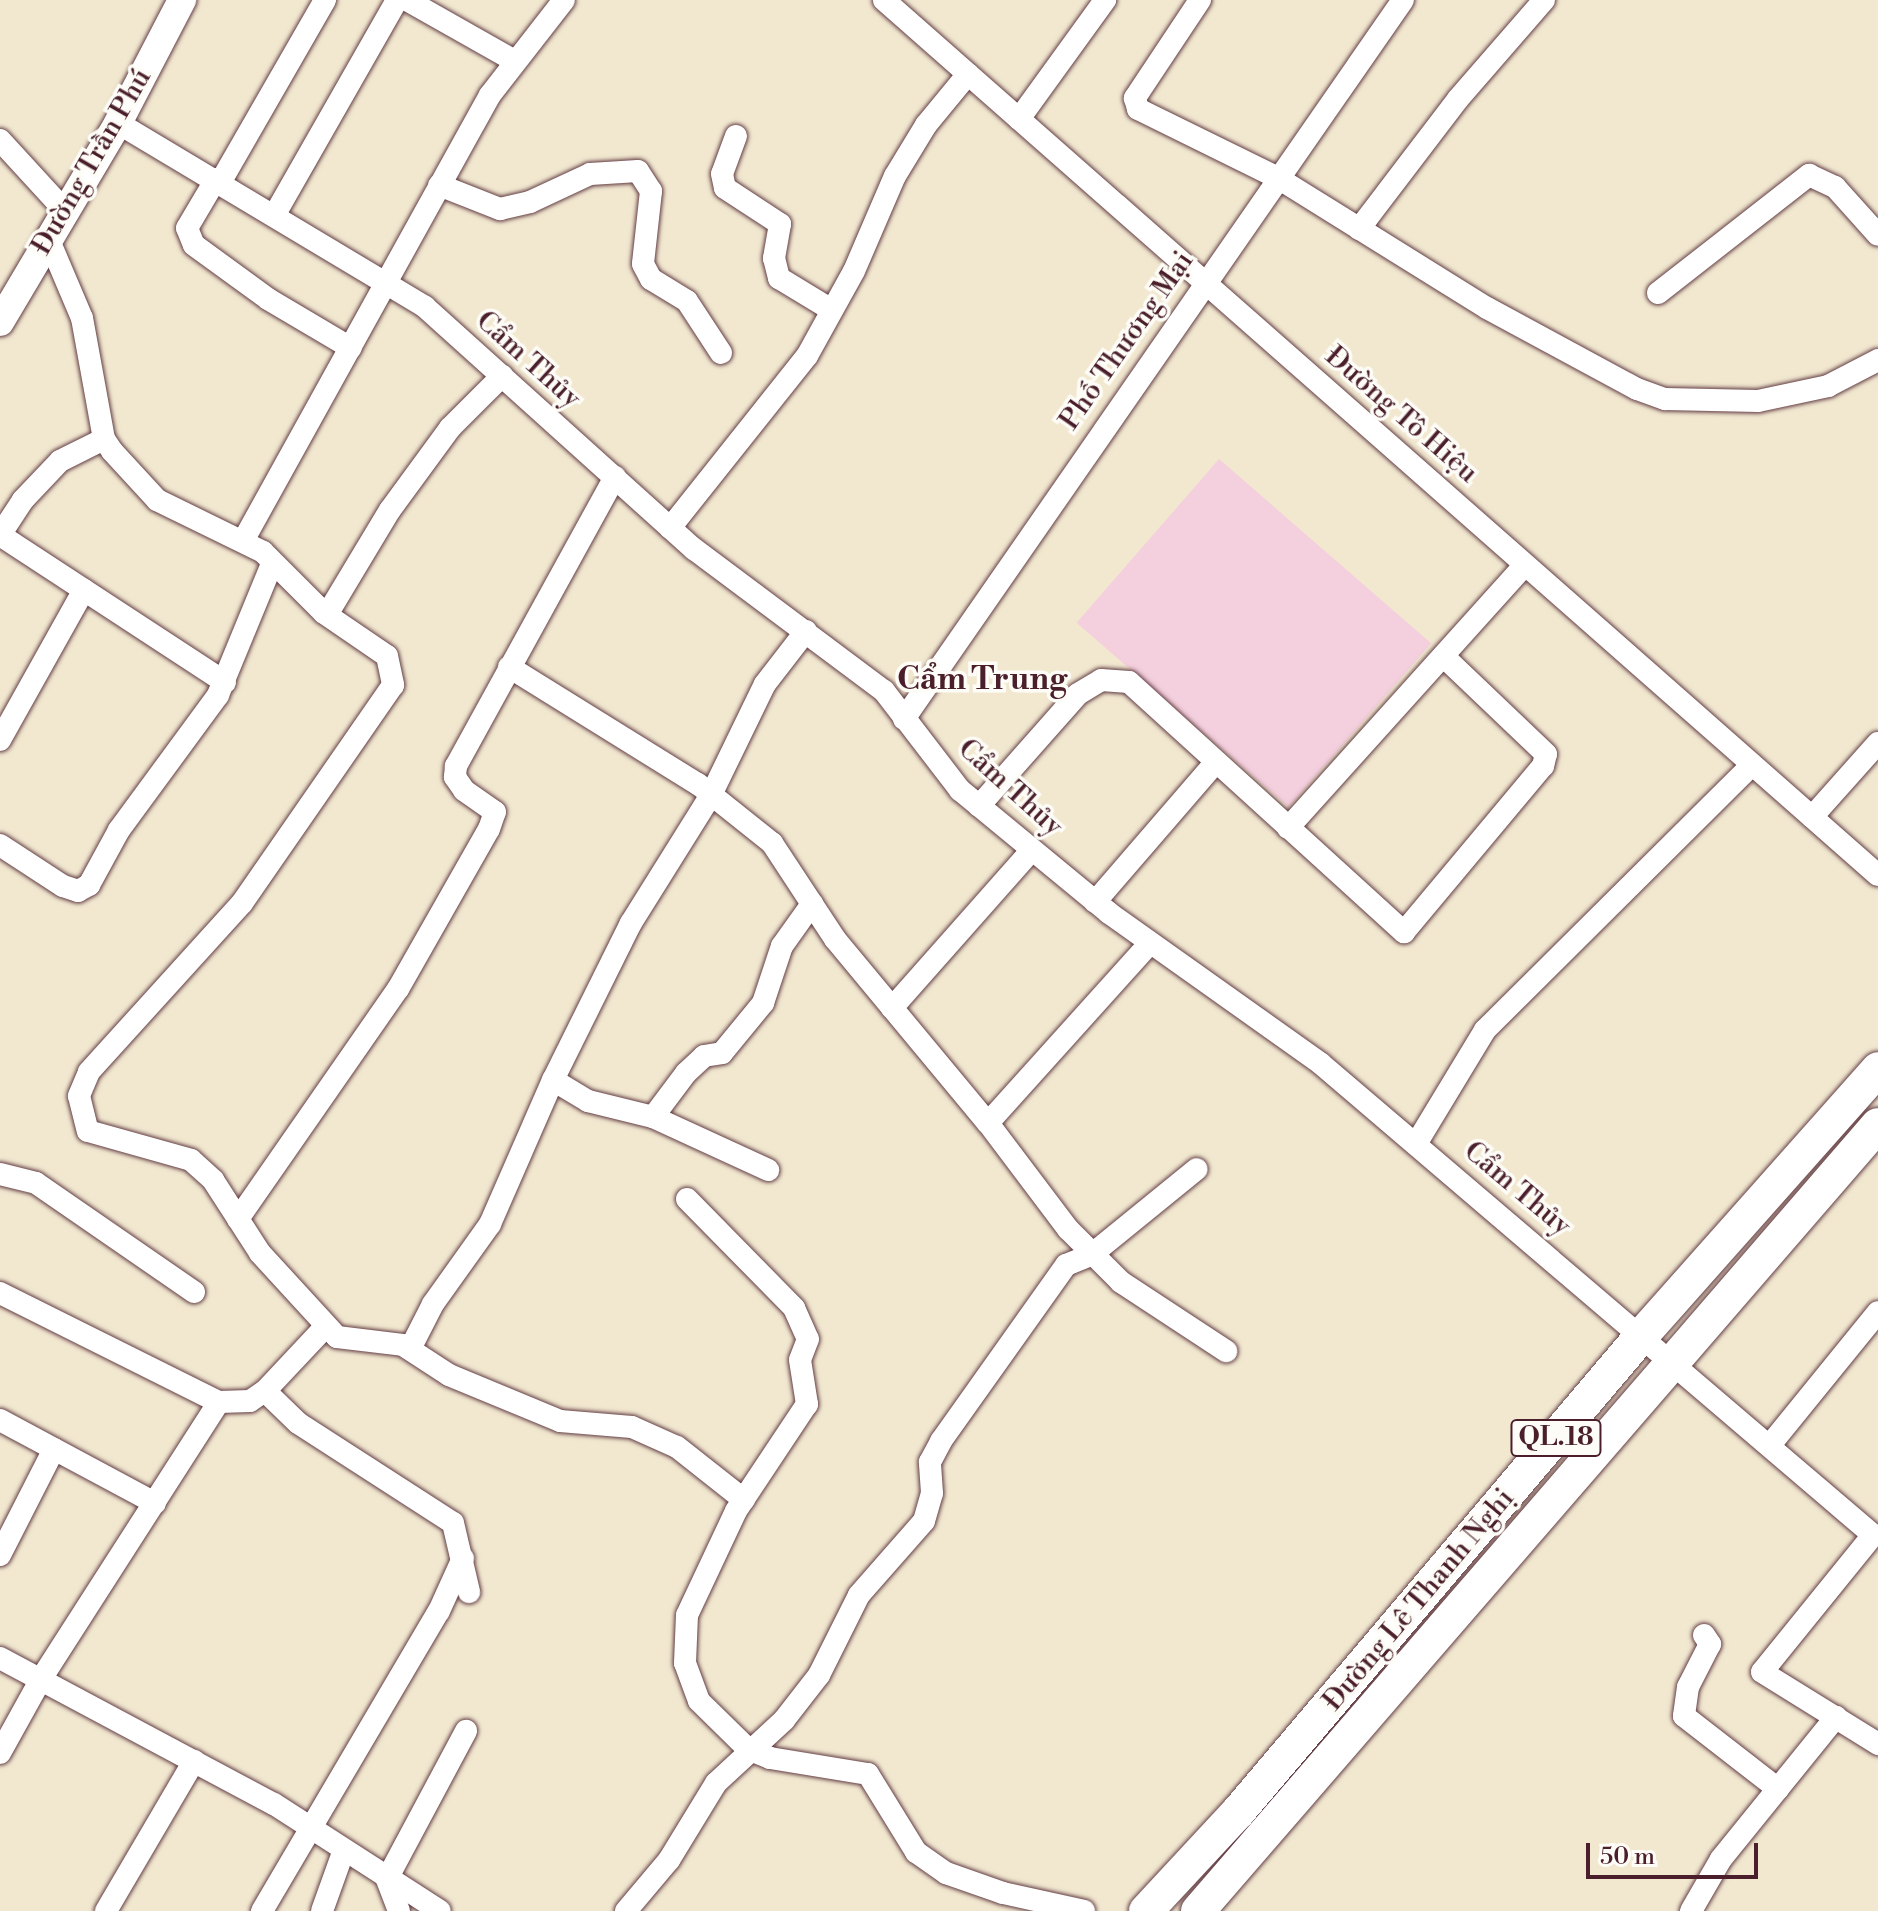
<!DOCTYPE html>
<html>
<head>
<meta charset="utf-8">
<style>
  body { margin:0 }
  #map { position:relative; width:1878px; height:1911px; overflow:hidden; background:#f2e8d0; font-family:"Libre Bodoni",serif }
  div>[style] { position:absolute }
  .built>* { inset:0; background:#f4cfdd; transform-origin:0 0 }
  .roads { filter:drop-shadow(0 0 2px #633d44) drop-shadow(0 0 2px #633d44) }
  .minor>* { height:22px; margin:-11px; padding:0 11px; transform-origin:11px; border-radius:11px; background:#fff }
  .major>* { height:28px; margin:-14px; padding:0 14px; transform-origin:14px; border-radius:14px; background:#fff }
  .highway>* { height:34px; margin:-17px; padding:0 17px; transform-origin:17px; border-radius:17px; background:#fff }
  span { translate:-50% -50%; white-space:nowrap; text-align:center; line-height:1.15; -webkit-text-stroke:7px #fdfcf7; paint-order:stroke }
  .shield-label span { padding:2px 6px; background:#fdfcf7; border:2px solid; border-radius:6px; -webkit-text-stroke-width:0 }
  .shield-label { font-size:26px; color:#4a1f2b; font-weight:700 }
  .street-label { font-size:28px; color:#4a1f2b }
  .quarter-label { font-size:32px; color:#4a1f2b; font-weight:700 }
  .scale { position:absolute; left:1586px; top:1843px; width:172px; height:36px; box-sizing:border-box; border:4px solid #4a1f2b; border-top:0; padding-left:10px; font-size:24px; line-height:28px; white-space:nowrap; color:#4a1f2b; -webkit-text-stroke:6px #fdfcf7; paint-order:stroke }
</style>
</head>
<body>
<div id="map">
  <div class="built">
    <i style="left:1219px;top:459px;width:281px;height:217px;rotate:41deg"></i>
  </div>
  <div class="roads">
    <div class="minor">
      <i style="left:407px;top:0;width:124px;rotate:29.5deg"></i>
      <i style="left:884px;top:0;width:1324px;rotate:41.36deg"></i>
      <i style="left:1200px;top:0;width:118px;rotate:123.6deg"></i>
      <i style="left:1135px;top:98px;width:11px;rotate:75deg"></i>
      <i style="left:1138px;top:109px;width:156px;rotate:26.2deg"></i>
      <i style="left:1278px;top:178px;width:246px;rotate:31.9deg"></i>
      <i style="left:1487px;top:308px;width:170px;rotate:28.4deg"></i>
      <i style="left:1637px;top:389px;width:30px;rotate:20deg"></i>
      <i style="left:1665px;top:399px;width:93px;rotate:1.2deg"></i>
      <i style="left:1758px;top:401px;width:72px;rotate:-12.1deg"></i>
      <i style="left:1828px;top:386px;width:56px;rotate:-27.5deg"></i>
      <i style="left:1019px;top:119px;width:147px;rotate:-54.1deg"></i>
      <i style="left:118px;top:123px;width:358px;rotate:30.9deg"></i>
      <i style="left:425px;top:307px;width:362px;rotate:42deg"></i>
      <i style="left:694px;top:549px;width:237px;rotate:36.8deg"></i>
      <i style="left:884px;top:691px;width:125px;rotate:52.5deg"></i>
      <i style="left:960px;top:790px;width:193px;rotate:39.5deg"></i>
      <i style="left:1109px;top:913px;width:259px;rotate:35.4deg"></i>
      <i style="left:1320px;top:1063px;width:727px;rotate:40.48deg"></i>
      <i style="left:1873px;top:1535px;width:176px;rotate:129deg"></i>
      <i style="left:1762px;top:1672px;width:137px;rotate:31.8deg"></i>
      <i style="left:736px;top:136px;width:40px;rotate:110.2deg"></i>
      <i style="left:722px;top:174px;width:14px;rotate:78deg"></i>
      <i style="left:725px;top:188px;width:66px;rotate:33.2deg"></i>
      <i style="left:780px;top:224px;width:35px;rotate:100deg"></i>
      <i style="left:774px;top:258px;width:21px;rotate:76deg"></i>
      <i style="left:779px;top:278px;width:60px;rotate:31.3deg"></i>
      <i style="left:0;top:140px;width:96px;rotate:47.5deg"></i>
      <i style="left:216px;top:179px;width:57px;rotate:120.6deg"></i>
      <i style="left:187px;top:228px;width:18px;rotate:68deg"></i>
      <i style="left:194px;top:245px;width:92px;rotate:36.1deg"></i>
      <i style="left:268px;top:299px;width:96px;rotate:30.6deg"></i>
      <i style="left:221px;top:181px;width:209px;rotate:-60.1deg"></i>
      <i style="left:439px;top:185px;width:66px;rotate:21.5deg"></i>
      <i style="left:500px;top:209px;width:31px;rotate:-13deg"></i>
      <i style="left:530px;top:202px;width:66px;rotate:-25deg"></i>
      <i style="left:590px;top:174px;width:48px;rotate:-3.6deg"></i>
      <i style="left:638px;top:171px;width:24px;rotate:57deg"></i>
      <i style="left:651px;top:191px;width:73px;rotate:96.3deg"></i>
      <i style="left:643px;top:264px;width:17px;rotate:62deg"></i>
      <i style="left:651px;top:279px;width:42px;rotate:31.4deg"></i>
      <i style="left:687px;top:301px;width:62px;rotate:56.8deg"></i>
      <i style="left:275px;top:214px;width:246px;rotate:-60.3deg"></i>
      <i style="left:1359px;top:229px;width:163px;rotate:-52.7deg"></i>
      <i style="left:1458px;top:99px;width:131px;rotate:-49deg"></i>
      <i style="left:48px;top:238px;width:87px;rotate:67deg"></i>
      <i style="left:82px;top:318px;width:123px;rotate:79.7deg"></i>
      <i style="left:104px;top:439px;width:14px;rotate:56deg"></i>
      <i style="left:112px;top:451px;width:67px;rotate:47.4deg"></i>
      <i style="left:157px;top:500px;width:118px;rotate:26.1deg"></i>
      <i style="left:263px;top:552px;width:86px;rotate:45deg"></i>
      <i style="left:324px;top:613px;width:76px;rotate:34.3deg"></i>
      <i style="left:387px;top:656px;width:30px;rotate:78deg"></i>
      <i style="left:393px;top:685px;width:265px;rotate:124.7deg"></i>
      <i style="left:242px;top:903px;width:228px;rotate:132.2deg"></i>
      <i style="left:89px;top:1072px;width:26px;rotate:113deg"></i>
      <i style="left:79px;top:1096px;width:36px;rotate:76deg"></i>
      <i style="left:88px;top:1131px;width:107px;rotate:15.7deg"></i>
      <i style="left:191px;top:1160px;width:30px;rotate:42deg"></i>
      <i style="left:213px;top:1180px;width:87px;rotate:57.2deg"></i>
      <i style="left:260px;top:1253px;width:114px;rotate:47.5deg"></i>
      <i style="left:337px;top:1337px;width:66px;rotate:6.9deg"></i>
      <i style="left:403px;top:1345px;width:55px;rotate:33.1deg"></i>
      <i style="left:449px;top:1375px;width:120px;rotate:22.5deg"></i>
      <i style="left:560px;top:1421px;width:72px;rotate:4.8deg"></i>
      <i style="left:632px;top:1427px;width:49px;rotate:24deg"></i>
      <i style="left:677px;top:1447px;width:85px;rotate:38.3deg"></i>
      <i style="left:1658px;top:293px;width:192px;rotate:-38deg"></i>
      <i style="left:1809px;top:175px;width:29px;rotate:25deg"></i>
      <i style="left:1835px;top:187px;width:64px;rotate:48.1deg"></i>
      <i style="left:104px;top:439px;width:49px;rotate:153.4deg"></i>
      <i style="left:60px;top:461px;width:54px;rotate:133.5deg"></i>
      <i style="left:23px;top:500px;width:42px;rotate:123.3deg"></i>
      <i style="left:0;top:535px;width:269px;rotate:33.2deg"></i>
      <i style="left:670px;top:528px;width:220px;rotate:-51.5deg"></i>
      <i style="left:807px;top:356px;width:97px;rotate:-61.1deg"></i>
      <i style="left:854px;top:271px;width:103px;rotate:-66.7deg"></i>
      <i style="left:895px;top:176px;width:60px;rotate:-58.7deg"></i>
      <i style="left:926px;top:125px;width:66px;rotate:-50.5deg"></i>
      <i style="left:243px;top:541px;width:510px;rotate:-61.02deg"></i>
      <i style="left:490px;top:95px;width:120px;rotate:-52.1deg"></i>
      <i style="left:328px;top:613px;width:120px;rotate:-59deg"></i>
      <i style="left:390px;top:510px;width:102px;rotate:-53.8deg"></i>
      <i style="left:450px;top:428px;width:74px;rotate:-45deg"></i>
      <i style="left:509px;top:667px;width:222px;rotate:31.8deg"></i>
      <i style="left:698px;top:784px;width:95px;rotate:38.6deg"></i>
      <i style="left:772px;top:843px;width:115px;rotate:56.7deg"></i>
      <i style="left:835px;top:939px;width:239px;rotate:50.3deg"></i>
      <i style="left:988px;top:1123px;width:133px;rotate:53deg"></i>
      <i style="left:1068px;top:1229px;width:75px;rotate:45deg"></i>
      <i style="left:1121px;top:1282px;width:126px;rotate:33.3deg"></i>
      <i style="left:904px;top:719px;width:875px;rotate:-55.24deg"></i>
      <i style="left:0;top:740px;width:172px;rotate:-60.8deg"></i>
      <i style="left:979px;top:806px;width:149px;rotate:-48.5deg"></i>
      <i style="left:1078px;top:694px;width:27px;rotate:-31deg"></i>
      <i style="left:1101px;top:680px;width:28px;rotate:4deg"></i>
      <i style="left:1129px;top:682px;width:372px;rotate:42.3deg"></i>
      <i style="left:1404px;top:932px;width:217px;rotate:-50.1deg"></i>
      <i style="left:1543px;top:766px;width:12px;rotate:-76deg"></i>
      <i style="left:1546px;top:754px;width:142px;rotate:-136.4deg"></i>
      <i style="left:1812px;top:817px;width:99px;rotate:-48.3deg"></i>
      <i style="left:1288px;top:828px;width:354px;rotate:-48deg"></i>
      <i style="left:0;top:845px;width:75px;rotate:33.1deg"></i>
      <i style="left:63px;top:886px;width:16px;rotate:18deg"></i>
      <i style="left:78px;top:891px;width:13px;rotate:-29deg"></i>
      <i style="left:89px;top:885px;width:63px;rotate:-61.4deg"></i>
      <i style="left:119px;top:830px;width:167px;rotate:-53.7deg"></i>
      <i style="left:218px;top:695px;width:142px;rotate:-67.6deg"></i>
      <i style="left:1095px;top:902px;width:184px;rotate:-49.2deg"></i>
      <i style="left:892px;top:1008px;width:211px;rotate:-48.5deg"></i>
      <i style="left:553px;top:1080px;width:41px;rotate:31deg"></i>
      <i style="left:588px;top:1101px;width:67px;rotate:13.8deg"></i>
      <i style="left:653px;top:1117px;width:127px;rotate:24.7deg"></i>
      <i style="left:653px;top:1117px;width:55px;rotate:-53.1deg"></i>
      <i style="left:686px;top:1073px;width:25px;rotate:-43deg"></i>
      <i style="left:704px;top:1056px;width:18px;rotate:-9deg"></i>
      <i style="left:722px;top:1053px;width:65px;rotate:-50.6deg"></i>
      <i style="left:763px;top:1003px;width:60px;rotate:-71.6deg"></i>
      <i style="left:782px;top:946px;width:52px;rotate:-54.5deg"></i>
      <i style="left:988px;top:1123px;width:242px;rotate:-48deg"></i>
      <i style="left:1416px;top:1144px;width:133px;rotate:-58.8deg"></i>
      <i style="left:1485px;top:1030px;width:376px;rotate:-44.8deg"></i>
      <i style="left:0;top:1174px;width:37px;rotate:14deg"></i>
      <i style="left:36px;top:1183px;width:192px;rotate:34.6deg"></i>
      <i style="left:687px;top:1199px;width:153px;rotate:45.5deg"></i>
      <i style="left:794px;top:1308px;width:34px;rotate:66deg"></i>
      <i style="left:808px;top:1339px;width:22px;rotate:111deg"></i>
      <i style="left:800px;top:1360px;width:45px;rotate:81deg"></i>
      <i style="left:807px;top:1404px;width:128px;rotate:123.6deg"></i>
      <i style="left:736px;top:1511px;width:115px;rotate:115.2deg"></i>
      <i style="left:687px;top:1615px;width:48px;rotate:92.4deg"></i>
      <i style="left:685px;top:1663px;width:40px;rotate:69.8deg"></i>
      <i style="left:699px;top:1701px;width:69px;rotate:44.4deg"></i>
      <i style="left:748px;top:1749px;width:24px;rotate:22deg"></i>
      <i style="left:770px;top:1758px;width:99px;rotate:9.3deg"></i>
      <i style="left:868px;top:1774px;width:92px;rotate:58.4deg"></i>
      <i style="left:916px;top:1852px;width:37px;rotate:35deg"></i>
      <i style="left:946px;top:1873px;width:60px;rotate:19.3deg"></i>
      <i style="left:1003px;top:1893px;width:83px;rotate:12.5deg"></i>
      <i style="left:238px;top:1219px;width:280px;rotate:-55.2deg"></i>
      <i style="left:398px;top:989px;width:184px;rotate:-60.4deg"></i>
      <i style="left:489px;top:829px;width:18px;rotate:-71deg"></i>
      <i style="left:495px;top:812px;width:38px;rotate:-145deg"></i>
      <i style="left:464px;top:790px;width:16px;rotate:-125deg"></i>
      <i style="left:455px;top:777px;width:11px;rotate:-85deg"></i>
      <i style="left:456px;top:766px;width:330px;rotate:-61.2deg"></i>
      <i style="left:0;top:1293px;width:245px;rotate:26.5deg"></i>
      <i style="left:410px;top:1349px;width:51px;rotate:-62.9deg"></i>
      <i style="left:433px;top:1304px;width:98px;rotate:-54.5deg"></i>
      <i style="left:490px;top:1224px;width:157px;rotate:-66.4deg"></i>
      <i style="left:553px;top:1080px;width:175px;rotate:-63.6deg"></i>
      <i style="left:631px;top:923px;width:151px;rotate:-58deg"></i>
      <i style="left:711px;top:795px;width:123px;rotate:-64.1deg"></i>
      <i style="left:765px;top:684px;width:67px;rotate:-52.3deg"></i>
      <i style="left:265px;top:1391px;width:46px;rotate:44.1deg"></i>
      <i style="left:298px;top:1423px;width:184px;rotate:32.8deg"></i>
      <i style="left:453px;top:1523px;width:71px;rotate:76.9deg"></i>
      <i style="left:0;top:1420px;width:176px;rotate:28.2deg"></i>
      <i style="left:1770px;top:1445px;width:171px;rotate:-50.9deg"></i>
      <i style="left:0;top:1555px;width:119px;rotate:-63deg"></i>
      <i style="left:1704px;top:1635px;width:11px;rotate:56deg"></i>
      <i style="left:1710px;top:1644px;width:48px;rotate:117.1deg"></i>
      <i style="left:1688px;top:1687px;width:29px;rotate:98deg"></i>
      <i style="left:1684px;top:1716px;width:119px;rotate:37.8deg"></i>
      <i style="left:0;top:1658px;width:310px;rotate:28.1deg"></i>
      <i style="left:274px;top:1804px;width:197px;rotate:32.8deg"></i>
      <i style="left:0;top:1753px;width:85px;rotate:-61deg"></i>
      <i style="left:41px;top:1679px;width:329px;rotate:-57.3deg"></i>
      <i style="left:219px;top:1402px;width:31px;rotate:-2deg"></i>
      <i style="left:250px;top:1401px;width:18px;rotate:-34deg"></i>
      <i style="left:265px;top:1391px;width:89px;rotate:-46.8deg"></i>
      <i style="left:106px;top:1911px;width:174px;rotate:-59.6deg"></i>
      <i style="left:262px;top:1911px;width:348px;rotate:-59.5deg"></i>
      <i style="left:439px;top:1611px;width:58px;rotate:-65.6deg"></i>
      <i style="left:322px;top:1911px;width:65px;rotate:-70.2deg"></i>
      <i style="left:399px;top:1911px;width:34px;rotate:-111deg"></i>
      <i style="left:387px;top:1879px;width:168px;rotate:-61.9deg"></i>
      <i style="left:626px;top:1911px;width:67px;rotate:-49.9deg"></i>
      <i style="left:669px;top:1860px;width:90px;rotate:-58.6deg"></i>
      <i style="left:716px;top:1783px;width:93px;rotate:-42.8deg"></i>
      <i style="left:784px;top:1720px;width:57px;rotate:-52.1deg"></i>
      <i style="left:819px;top:1675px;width:89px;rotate:-63.4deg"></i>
      <i style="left:859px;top:1595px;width:98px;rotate:-48.7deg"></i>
      <i style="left:924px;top:1521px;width:29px;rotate:-74deg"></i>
      <i style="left:932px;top:1493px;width:31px;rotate:-94deg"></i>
      <i style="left:930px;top:1462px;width:24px;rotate:-62deg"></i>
      <i style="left:941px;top:1441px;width:216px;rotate:-54.6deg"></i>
      <i style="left:1066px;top:1265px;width:27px;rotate:-22deg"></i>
      <i style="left:1091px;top:1255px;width:136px;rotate:-39.1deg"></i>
      <i style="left:1691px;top:1911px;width:60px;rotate:-60deg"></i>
      <i style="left:1721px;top:1859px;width:183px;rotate:-51deg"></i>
    </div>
    <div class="major">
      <i style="left:0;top:322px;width:231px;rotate:-59.3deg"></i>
      <i style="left:118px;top:123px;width:139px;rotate:-62.5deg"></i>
    </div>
    <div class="highway">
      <i style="left:1146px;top:1911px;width:135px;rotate:-47.1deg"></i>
      <i style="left:1238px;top:1812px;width:627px;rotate:-49.73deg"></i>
      <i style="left:1643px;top:1334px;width:354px;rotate:-48.4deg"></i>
      <i style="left:1198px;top:1911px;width:1039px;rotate:-49.14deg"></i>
    </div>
  </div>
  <div class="shield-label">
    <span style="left:1556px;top:1438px">QL.18</span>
  </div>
  <div class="street-label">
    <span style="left:92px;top:162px;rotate:-60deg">Đường Trần Phú</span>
    <span style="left:1127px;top:341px;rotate:-55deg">Phố Thương Mại</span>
    <span style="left:528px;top:360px;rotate:42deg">Cẩm Thủy</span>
    <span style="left:1401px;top:415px;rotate:41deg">Đường Tô Hiệu</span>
    <span style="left:1010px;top:788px;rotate:42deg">Cẩm Thủy</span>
    <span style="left:1517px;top:1189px;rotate:40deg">Cẩm Thủy</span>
    <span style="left:1419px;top:1600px;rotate:-50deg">Đường Lê Thanh Nghị</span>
  </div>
  <div class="quarter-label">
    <span style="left:982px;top:679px">Cẩm Trung</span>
  </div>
  <div class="scale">50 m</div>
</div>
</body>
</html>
